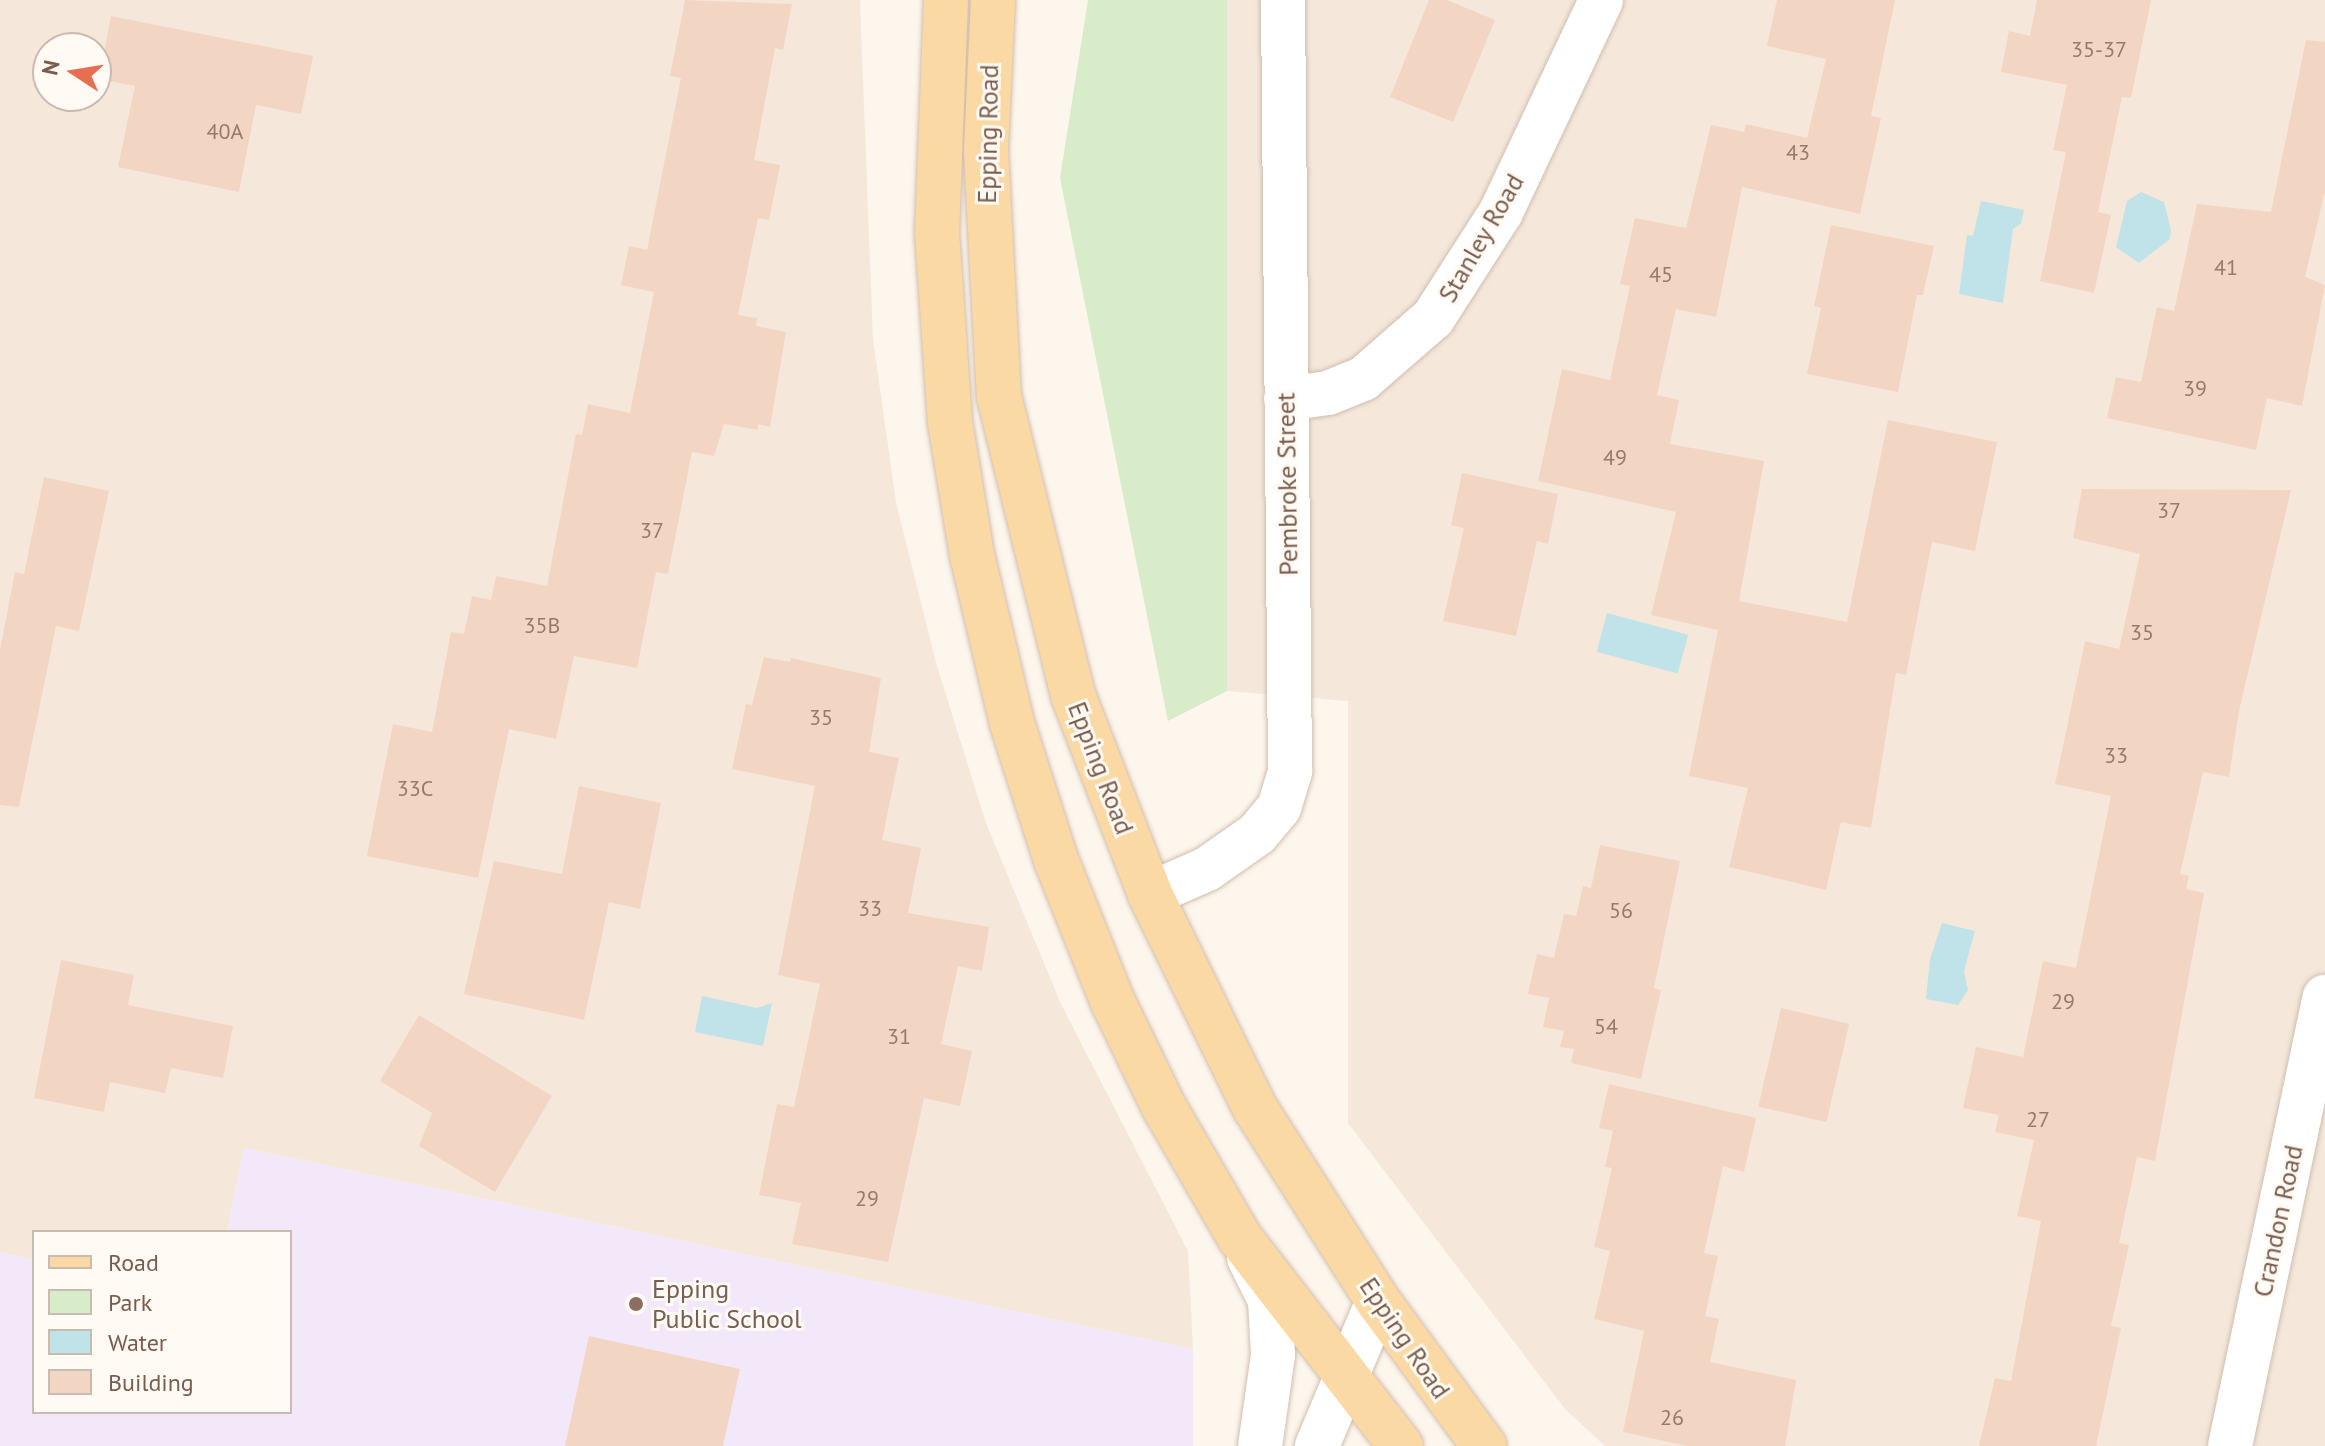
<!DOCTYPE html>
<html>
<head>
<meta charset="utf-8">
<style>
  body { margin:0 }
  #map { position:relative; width:2325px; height:1446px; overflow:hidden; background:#fdf6ec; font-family:"PT Sans",sans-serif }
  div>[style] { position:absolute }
  .residential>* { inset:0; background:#f5e8da }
  .education>* { inset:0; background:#f3e8fa }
  .green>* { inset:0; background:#d8ecc9 }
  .water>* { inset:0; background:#bfe3e8; transform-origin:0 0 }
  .building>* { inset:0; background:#f3d5c3; transform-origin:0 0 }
  .roads { filter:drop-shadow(0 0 2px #d1beb0) drop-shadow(0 0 2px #d1beb0) }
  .minor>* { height:44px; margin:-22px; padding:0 22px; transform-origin:22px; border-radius:22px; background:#fff }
  .major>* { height:44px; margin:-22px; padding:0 22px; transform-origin:22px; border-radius:22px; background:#fbd9a5 }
  .dots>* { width:22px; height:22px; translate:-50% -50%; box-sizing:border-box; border:4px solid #fffaf3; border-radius:50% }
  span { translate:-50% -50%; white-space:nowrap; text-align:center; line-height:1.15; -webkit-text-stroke:6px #fffaf3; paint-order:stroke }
  .number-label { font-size:22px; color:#987a6a }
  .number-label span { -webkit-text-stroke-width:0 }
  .street-label { font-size:26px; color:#7a5c4d }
  .education-label { font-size:26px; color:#785e54 }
  .left { translate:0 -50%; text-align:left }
  .legend { position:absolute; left:32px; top:1230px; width:260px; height:184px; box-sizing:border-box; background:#fffaf3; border:2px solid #cabbb1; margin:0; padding:10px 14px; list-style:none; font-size:24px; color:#7a5c4d }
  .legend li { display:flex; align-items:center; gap:16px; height:40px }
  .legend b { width:40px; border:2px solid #cabbb1 }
  .north { position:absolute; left:32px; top:32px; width:80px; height:80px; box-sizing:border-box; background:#fffaf3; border:2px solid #cabbb1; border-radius:50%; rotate:282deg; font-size:22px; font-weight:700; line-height:32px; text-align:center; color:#7a5c4d }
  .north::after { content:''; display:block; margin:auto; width:28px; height:36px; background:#e76f51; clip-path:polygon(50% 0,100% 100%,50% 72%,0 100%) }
</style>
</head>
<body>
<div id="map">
  <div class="residential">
    <i style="clip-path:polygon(evenodd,0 0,860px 0,873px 339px,896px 502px,937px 666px,986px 823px,1061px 1004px,1188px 1251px,1193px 1349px,244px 1148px,227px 1232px,34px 1232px,34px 1260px,0 1252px,0 0,48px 48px,96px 48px,96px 96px,48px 96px,48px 48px)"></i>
    <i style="clip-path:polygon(1227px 0,2325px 0,2325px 1446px,1605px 1446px,1565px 1409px,1348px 1123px,1348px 701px,1227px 691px)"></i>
  </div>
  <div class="education">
    <i style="clip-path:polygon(244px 1148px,1193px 1349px,1193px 1446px,0 1446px,0 1252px,34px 1260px,34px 1412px,290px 1412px,290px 1232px,227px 1232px)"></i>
  </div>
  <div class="green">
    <i style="clip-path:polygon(1088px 0,1227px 0,1227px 691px,1168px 721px,1060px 178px)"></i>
  </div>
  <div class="water">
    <i style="clip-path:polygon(2141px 192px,2164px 202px,2171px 230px,2170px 239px,2139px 263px,2116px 247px,2127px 201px)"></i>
    <i style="clip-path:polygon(1981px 201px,2024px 210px,2021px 224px,2013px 229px,2003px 303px,1959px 294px,1967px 235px,1973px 236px)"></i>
    <i style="left:1607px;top:613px;width:84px;height:40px;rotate:15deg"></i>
    <i style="clip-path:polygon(1942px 923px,1975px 931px,1964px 971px,1968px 990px,1958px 1005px,1926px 999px,1930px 959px)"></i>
    <i style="clip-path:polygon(702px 996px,757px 1008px,772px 1003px,763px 1046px,695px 1032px)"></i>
  </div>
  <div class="building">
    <i style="clip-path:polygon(685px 0,792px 4px,783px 50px,775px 48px,754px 160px,780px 165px,769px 220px,758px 218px,738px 315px,757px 318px,756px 326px,786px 332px,770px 427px,758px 424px,758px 430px,724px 424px,714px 456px,692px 452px,668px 574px,656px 572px,637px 668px,574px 656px,556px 739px,509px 729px,478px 878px,367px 856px,393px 724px,432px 732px,451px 632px,464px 634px,472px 596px,491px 600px,496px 576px,547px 586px,576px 434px,582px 435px,588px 404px,630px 413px,654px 292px,621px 285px,629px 246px,647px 250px,681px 78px,670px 76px)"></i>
    <i style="clip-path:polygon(1429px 0,1447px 0,1495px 20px,1453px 122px,1390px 97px)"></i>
    <i style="clip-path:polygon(1777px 0,1895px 0,1871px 116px,1881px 118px,1860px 214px,1742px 187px,1716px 317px,1676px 309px,1657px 395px,1679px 400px,1670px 444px,1764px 461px,1739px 601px,1847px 622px,1888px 420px,1997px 442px,1975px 551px,1932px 542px,1906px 675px,1896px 673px,1871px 828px,1841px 822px,1826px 890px,1729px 867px,1748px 788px,1689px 776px,1718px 630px,1651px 615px,1676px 512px,1538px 481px,1562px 369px,1610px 380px,1630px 286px,1620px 284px,1635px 218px,1686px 228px,1711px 125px,1744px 132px,1746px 124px,1807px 138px,1826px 59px,1767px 46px)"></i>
    <i style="clip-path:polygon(2037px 0,2151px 0,2131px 98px,2122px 97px,2098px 212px,2111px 215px,2094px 293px,2040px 281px,2066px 152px,2053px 150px,2067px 85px,2001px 72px,2009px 31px,2030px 36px)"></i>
    <i style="clip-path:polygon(111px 16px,313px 56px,301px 114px,256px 105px,239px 192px,118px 167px,135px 86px,99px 79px)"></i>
    <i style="clip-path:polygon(2306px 40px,2325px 42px,2325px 191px,2305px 277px,2325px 285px,2302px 406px,2267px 398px,2256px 450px,2107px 418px,2116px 377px,2141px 382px,2157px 307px,2174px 311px,2197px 204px,2271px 212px)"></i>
    <i style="clip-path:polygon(1831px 225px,1934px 246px,1923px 295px,1917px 295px,1898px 392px,1807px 374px,1821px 308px,1814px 306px)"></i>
    <i style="clip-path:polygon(1462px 473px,1558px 494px,1548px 544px,1537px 541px,1516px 636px,1443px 621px,1464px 528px,1451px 525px)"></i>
    <i style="clip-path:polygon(44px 477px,109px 491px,79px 631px,56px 626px,19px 807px,0 805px,0 650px,15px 572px,24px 574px)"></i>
    <i style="clip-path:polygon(2082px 489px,2291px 490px,2239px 711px,2229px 777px,2203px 772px,2180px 874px,2189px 876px,2186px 889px,2204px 893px,2155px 1161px,2137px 1157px,2119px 1243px,2129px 1245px,2111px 1326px,2121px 1328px,2096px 1446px,1979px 1446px,1995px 1378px,2011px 1381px,2041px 1221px,2017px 1216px,2034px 1140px,1995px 1132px,1999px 1115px,1963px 1108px,1976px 1047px,2023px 1057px,2043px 961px,2076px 968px,2111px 796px,2055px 784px,2085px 641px,2119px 649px,2140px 554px,2073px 538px)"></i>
    <i style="clip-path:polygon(764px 657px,790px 662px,791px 658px,881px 678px,869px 752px,899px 758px,882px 840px,921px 848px,908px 913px,989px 927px,982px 971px,958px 966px,941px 1044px,972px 1051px,960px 1106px,924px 1098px,888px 1262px,792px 1244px,801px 1203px,759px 1195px,777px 1104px,794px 1107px,820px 984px,778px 975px,815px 786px,732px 769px,746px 704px,752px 705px)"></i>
    <i style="clip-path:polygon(579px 786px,661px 803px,640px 909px,609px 902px,584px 1020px,464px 994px,494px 861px,562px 874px)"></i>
    <i style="clip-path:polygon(1600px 845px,1680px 861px,1654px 988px,1661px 990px,1641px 1079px,1571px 1063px,1574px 1049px,1560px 1047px,1564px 1031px,1543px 1027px,1549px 998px,1528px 994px,1537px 954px,1554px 958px,1564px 914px,1576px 916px,1583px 886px,1591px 888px)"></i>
    <i style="clip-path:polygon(61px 960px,134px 975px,128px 1005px,233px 1026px,223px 1078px,171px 1068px,165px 1093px,110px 1082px,104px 1112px,34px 1098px)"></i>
    <i style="left:1781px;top:1008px;width:70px;height:101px;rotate:13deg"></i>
    <i style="clip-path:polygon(419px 1015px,552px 1096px,495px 1192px,419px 1146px,432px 1113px,380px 1081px)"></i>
    <i style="clip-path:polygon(1609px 1084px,1756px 1118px,1744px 1172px,1723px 1166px,1704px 1253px,1718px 1256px,1705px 1316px,1719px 1319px,1710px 1362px,1796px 1380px,1785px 1446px,1687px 1446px,1623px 1432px,1644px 1331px,1594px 1319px,1610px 1251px,1594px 1247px,1612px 1168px,1605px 1167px,1613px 1131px,1599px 1128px)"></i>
    <i style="clip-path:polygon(589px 1336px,740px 1369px,723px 1446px,565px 1446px)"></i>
  </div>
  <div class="roads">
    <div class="minor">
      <i style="left:1286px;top:399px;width:42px;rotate:-8.1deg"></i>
      <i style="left:1328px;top:393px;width:38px;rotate:-22deg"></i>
      <i style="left:1363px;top:379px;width:93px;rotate:-41.1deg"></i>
      <i style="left:1433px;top:318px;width:126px;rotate:-57.3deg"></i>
      <i style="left:1501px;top:212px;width:234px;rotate:-64.7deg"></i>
      <i style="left:1150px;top:894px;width:62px;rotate:-23.7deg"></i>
      <i style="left:1207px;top:869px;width:61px;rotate:-35deg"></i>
      <i style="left:1257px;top:834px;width:34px;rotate:-50deg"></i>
      <i style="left:1279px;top:808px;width:39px;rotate:-73deg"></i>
      <i style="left:1290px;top:771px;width:771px;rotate:-90.52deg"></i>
      <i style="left:1249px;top:1258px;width:47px;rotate:63.4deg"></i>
      <i style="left:1270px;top:1300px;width:55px;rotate:86.9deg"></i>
      <i style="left:1273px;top:1355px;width:92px;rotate:98.1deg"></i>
      <i style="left:1317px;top:1446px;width:157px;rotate:-67.2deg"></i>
      <i style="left:2230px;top:1446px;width:459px;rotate:-78.1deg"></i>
    </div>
    <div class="major">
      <i style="left:946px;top:0;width:232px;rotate:92.2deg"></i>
      <i style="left:937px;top:232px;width:190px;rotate:86.1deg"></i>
      <i style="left:950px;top:422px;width:135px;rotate:80.6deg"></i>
      <i style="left:972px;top:555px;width:173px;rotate:76.6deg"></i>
      <i style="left:1012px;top:723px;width:144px;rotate:72.2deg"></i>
      <i style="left:1056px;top:860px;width:151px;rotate:68.2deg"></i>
      <i style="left:1112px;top:1000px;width:119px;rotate:64.1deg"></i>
      <i style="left:1164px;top:1107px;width:151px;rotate:59.9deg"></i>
      <i style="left:1240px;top:1238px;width:263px;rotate:52.3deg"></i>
      <i style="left:993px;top:0;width:151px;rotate:92.7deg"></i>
      <i style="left:986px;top:151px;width:245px;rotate:87deg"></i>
      <i style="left:999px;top:396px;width:308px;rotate:76.1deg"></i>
      <i style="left:1073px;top:695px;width:213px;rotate:68.8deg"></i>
      <i style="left:1150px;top:894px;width:238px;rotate:63.9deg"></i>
      <i style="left:1255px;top:1108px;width:229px;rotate:57.5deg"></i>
      <i style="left:1378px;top:1301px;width:180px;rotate:53.8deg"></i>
    </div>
  </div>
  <div class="dots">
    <i style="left:636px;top:1304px;background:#8d6e63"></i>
  </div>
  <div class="number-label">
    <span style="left:2099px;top:50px">35-37</span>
    <span style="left:225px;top:132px">40A</span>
    <span style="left:1798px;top:153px">43</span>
    <span style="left:2226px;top:268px">41</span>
    <span style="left:1661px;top:275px">45</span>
    <span style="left:2195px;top:389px">39</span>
    <span style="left:1615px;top:458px">49</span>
    <span style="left:2169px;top:511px">37</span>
    <span style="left:652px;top:531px">37</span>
    <span style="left:542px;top:626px">35B</span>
    <span style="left:2142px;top:633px">35</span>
    <span style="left:821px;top:718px">35</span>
    <span style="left:2116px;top:756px">33</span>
    <span style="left:415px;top:789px">33C</span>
    <span style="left:870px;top:909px">33</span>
    <span style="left:1621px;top:911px">56</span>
    <span style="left:2063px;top:1002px">29</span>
    <span style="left:1606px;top:1027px">54</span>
    <span style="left:899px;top:1037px">31</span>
    <span style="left:2038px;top:1120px">27</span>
    <span style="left:867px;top:1199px">29</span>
    <span style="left:1672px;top:1418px">26</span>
  </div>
  <div class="street-label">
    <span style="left:988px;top:134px;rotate:-89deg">Epping Road</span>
    <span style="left:1481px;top:238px;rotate:-60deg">Stanley Road</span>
    <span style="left:1287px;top:484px;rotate:-91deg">Pembroke Street</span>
    <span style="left:1101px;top:768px;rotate:69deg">Epping Road</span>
    <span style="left:2278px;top:1221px;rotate:-78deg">Crandon Road</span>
    <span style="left:1405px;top:1338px;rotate:56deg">Epping Road</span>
  </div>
  <div class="education-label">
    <span class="left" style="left:652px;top:1304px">Epping<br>Public School</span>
  </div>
  <ul class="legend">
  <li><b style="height:10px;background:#fbd9a5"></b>Road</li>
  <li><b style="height:22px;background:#d8ecc9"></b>Park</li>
  <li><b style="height:22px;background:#bfe3e8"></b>Water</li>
  <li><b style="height:22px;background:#f3d5c3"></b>Building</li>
  </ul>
  <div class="north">N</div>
</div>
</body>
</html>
